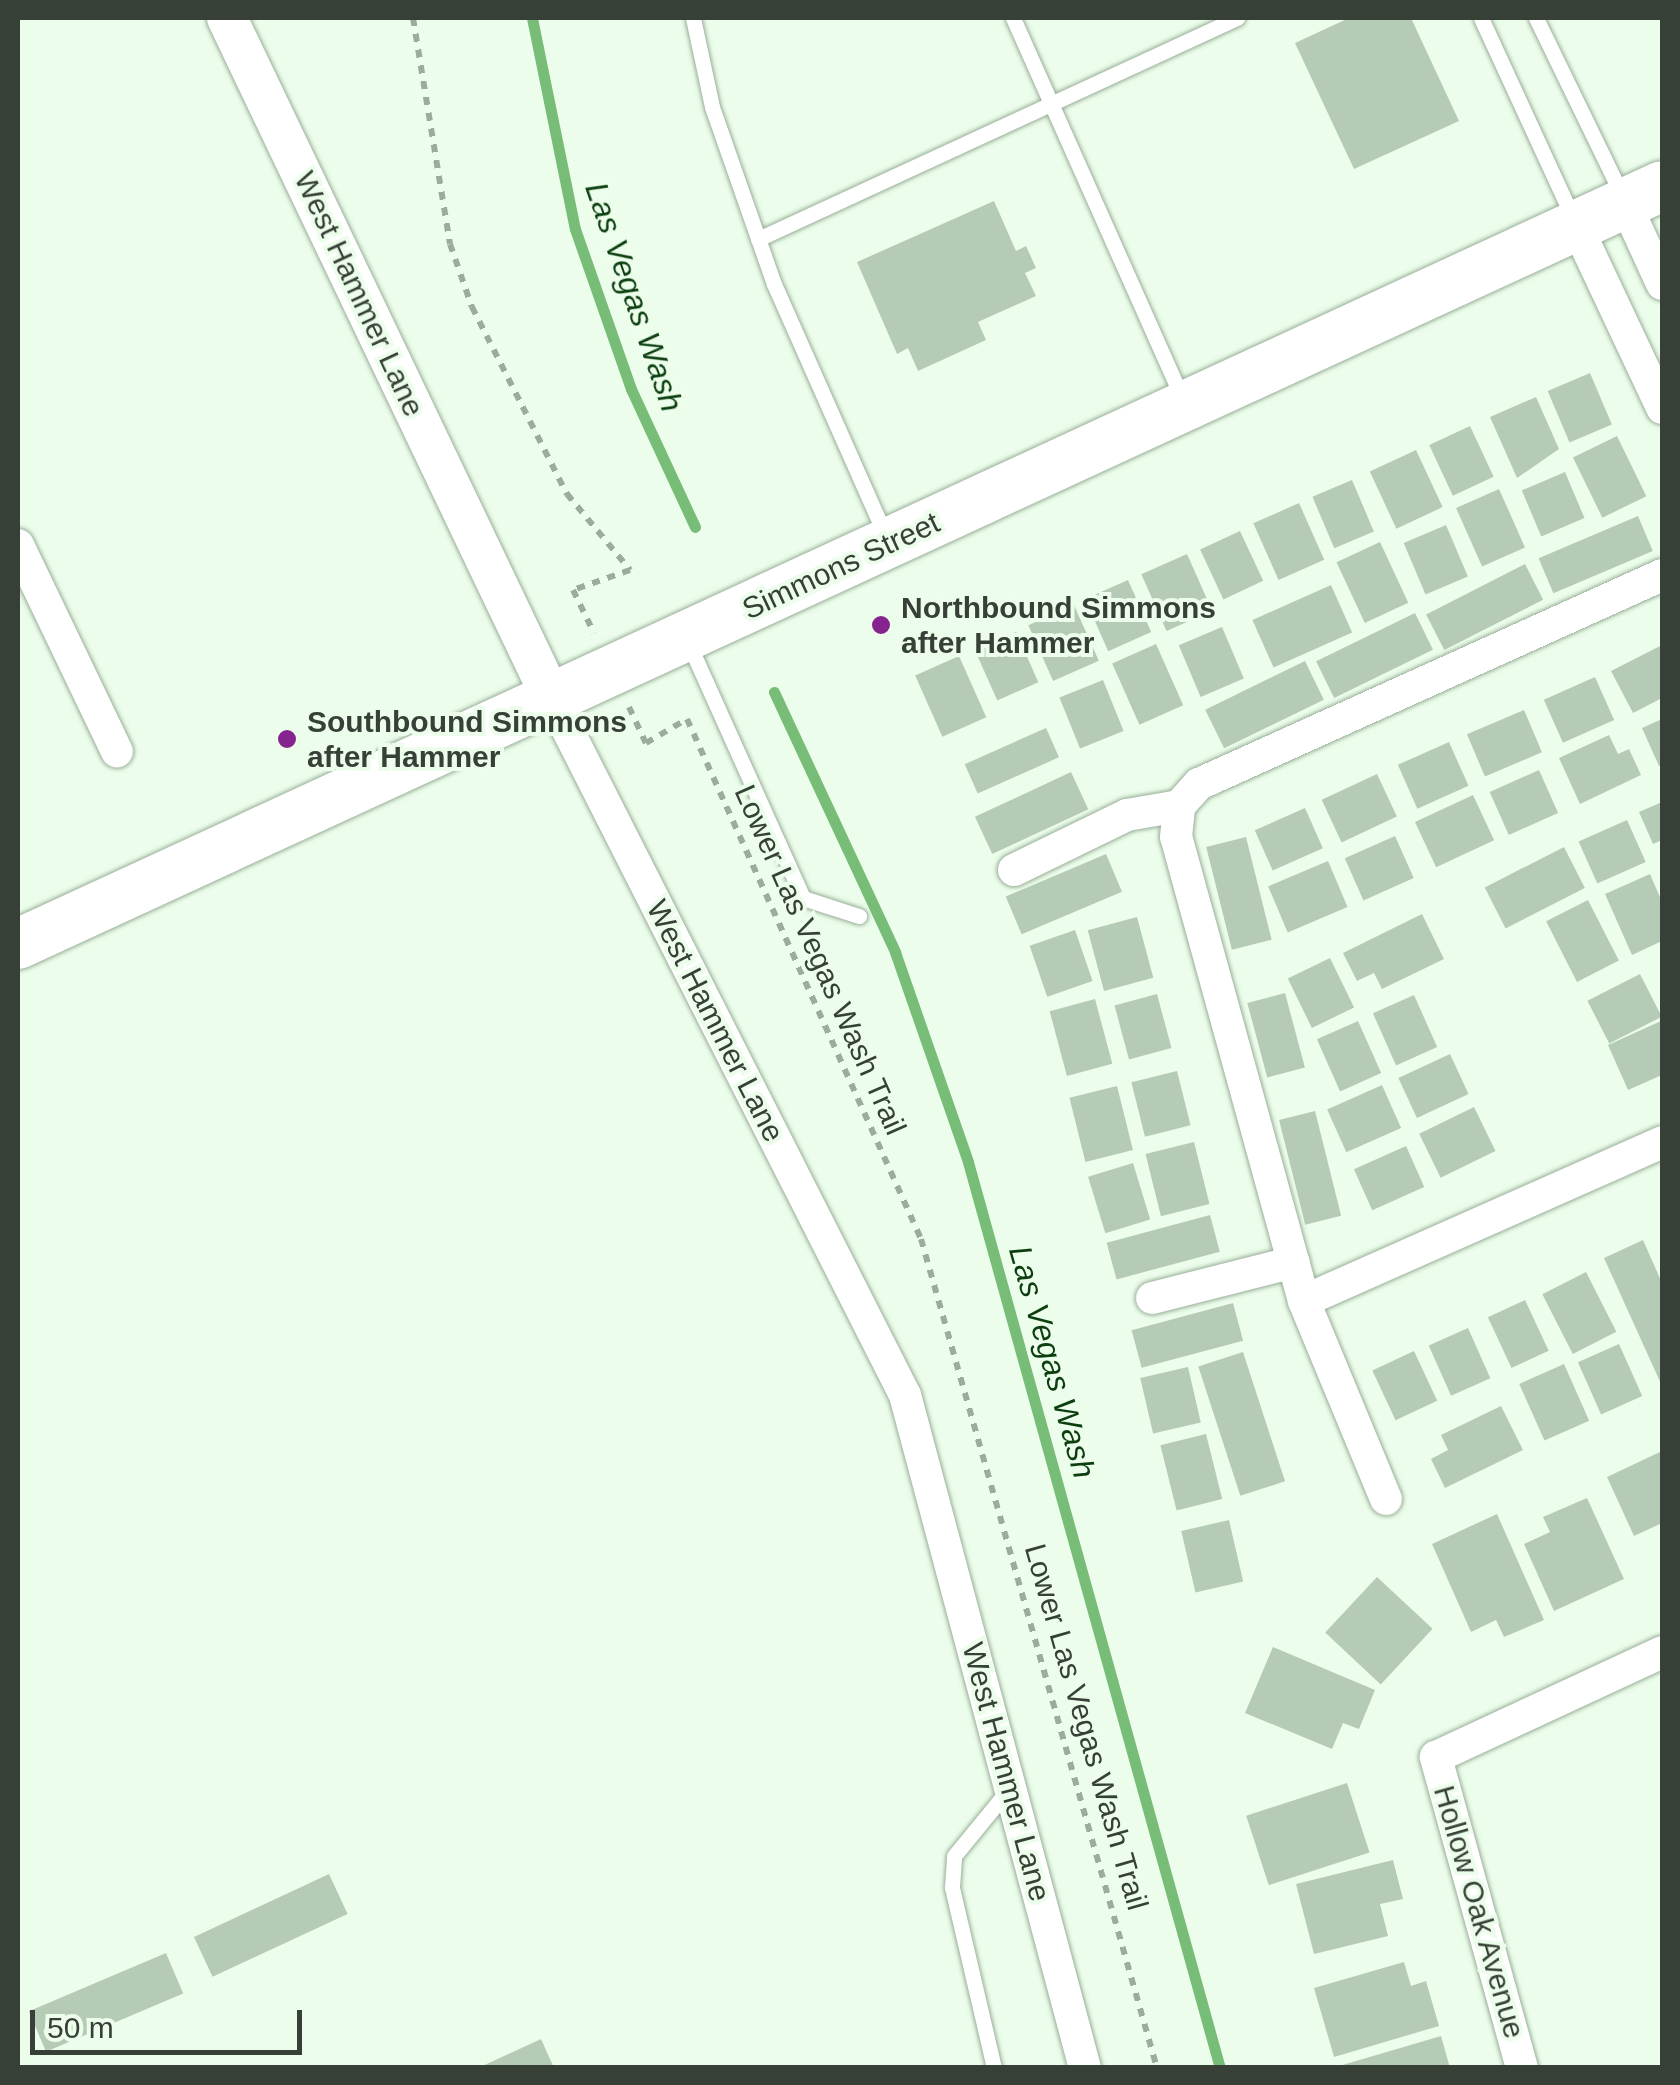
<!DOCTYPE html>
<html>
<head>
<meta charset="utf-8">
<style>
  body { margin:0 }
  #map { position:relative; width:1680px; height:2085px; overflow:hidden; background:#ecfeeb; font-family:Arial,sans-serif }
  div>[style] { position:absolute }
  .stream>* { height:11px; margin:-5.5px; padding:0 5.5px; transform-origin:5.5px; border-radius:5.5px; background:#77bd77 }
  .building>* { inset:0; background:#b6cbb5; transform-origin:0 0 }
  .path>* { height:6px; margin-top:-3px; transform-origin:0; background:repeating-linear-gradient(90deg,#9dab9c 0 8px,transparent 0 16px) }
  .roads { filter:drop-shadow(0 0 2px #98ae98) drop-shadow(0 0 2px #98ae98) }
  .service>* { height:15px; margin:-7.5px; padding:0 7.5px; transform-origin:7.5px; border-radius:7.5px; background:#fff }
  .minor>* { height:32px; margin:-16px; padding:0 16px; transform-origin:16px; border-radius:16px; background:#fff }
  .tertiary>* { height:40px; margin:-20px; padding:0 20px; transform-origin:20px; border-radius:20px; background:#fff }
  .primary>* { height:50px; margin:-25px; padding:0 25px; transform-origin:25px; border-radius:25px; background:#fff }
  .dots>* { width:28px; height:28px; translate:-50% -50%; box-sizing:border-box; border:5px solid #ecfeeb; border-radius:50% }
  span { translate:-50% -50%; white-space:nowrap; text-align:center; line-height:1.15; -webkit-text-stroke:8px #ecfeeb; paint-order:stroke }
  .street-label { font-size:30px; color:#374037 }
  .poi-label { font-size:30px; color:#374037; font-weight:700 }
  .left { translate:0 -50%; text-align:left }
  .water-label { font-size:32px; color:#0c3e10; font-style:italic }
  .frame { position:absolute; inset:0; border:20px solid #374037; pointer-events:none }
  .scale { position:absolute; left:30px; top:2010px; width:272px; height:45px; box-sizing:border-box; border:5px solid #374037; border-top:0; padding-left:12px; font-size:30px; line-height:35px; white-space:nowrap; color:#374037; -webkit-text-stroke:8px #ecfeeb; paint-order:stroke }
</style>
</head>
<body>
<div id="map">
  <div class="stream">
    <i style="left:532px;top:18px;width:215px;rotate:78.5deg"></i>
    <i style="left:575px;top:229px;width:170px;rotate:70.7deg"></i>
    <i style="left:631px;top:389px;width:152px;rotate:65.1deg"></i>
    <i style="left:774px;top:692px;width:287px;rotate:65deg"></i>
    <i style="left:895px;top:952px;width:222px;rotate:70.8deg"></i>
    <i style="left:968px;top:1162px;width:940px;rotate:74.46deg"></i>
  </div>
  <div class="building">
    <i style="clip-path:polygon(1349px 18px,1411px 18px,1459px 121px,1354px 169px,1295px 43px)"></i>
    <i style="clip-path:polygon(994px 201px,1016px 251px,1026px 246px,1036px 268px,1025px 273px,1036px 296px,978px 322px,986px 340px,918px 371px,908px 348px,897px 354px,857px 262px)"></i>
    <i style="left:1590px;top:373px;width:56px;height:46px;rotate:67deg"></i>
    <i style="clip-path:polygon(1536px 397px,1559px 449px,1517px 478px,1490px 417px)"></i>
    <i style="left:1470px;top:426px;width:56px;height:45px;rotate:65deg"></i>
    <i style="left:1617px;top:436px;width:67px;height:49px;rotate:64deg"></i>
    <i style="left:1416px;top:450px;width:63px;height:51px;rotate:65deg"></i>
    <i style="left:1565px;top:472px;width:50px;height:47px;rotate:67deg"></i>
    <i style="left:1352px;top:480px;width:56px;height:43px;rotate:67deg"></i>
    <i style="left:1499px;top:489px;width:64px;height:47px;rotate:66deg"></i>
    <i style="left:1299px;top:503px;width:62px;height:50px;rotate:66deg"></i>
    <i style="left:1638px;top:516px;width:38px;height:108px;rotate:67deg"></i>
    <i style="left:1446px;top:525px;width:56px;height:46px;rotate:67deg"></i>
    <i style="left:1240px;top:531px;width:55px;height:44px;rotate:65deg"></i>
    <i style="left:1380px;top:542px;width:67px;height:48px;rotate:65deg"></i>
    <i style="left:1187px;top:554px;width:62px;height:50px;rotate:66deg"></i>
    <i style="left:1525px;top:564px;width:40px;height:111px;rotate:63deg"></i>
    <i style="left:1128px;top:580px;width:57px;height:47px;rotate:66deg"></i>
    <i style="left:1331px;top:585px;width:52px;height:86px;rotate:66deg"></i>
    <i style="left:1074px;top:605px;width:61px;height:50px;rotate:66deg"></i>
    <i style="left:1415px;top:613px;width:41px;height:110px;rotate:64deg"></i>
    <i style="left:1222px;top:627px;width:56px;height:47px;rotate:67deg"></i>
    <i style="left:1016px;top:632px;width:55px;height:45px;rotate:66deg"></i>
    <i style="left:1156px;top:644px;width:67px;height:48px;rotate:66deg"></i>
    <i style="clip-path:polygon(1662px 645px,1662px 698px,1633px 713px,1611px 671px)"></i>
    <i style="left:959px;top:656px;width:67px;height:48px;rotate:66deg"></i>
    <i style="left:1305px;top:661px;width:43px;height:111px;rotate:64deg"></i>
    <i style="left:1595px;top:677px;width:47px;height:56px;rotate:66deg"></i>
    <i style="left:1103px;top:680px;width:55px;height:47px;rotate:68deg"></i>
    <i style="left:1524px;top:710px;width:46px;height:62px;rotate:67deg"></i>
    <i style="clip-path:polygon(1662px 719px,1662px 765px,1659px 766px,1642px 728px)"></i>
    <i style="left:1046px;top:728px;width:32px;height:89px;rotate:66deg"></i>
    <i style="clip-path:polygon(1609px 735px,1618px 754px,1629px 749px,1641px 775px,1580px 804px,1559px 758px)"></i>
    <i style="left:1449px;top:742px;width:48px;height:56px;rotate:66deg"></i>
    <i style="left:1539px;top:770px;width:47px;height:54px;rotate:66deg"></i>
    <i style="left:1071px;top:772px;width:41px;height:106px;rotate:65deg"></i>
    <i style="left:1377px;top:774px;width:47px;height:61px;rotate:65deg"></i>
    <i style="left:1473px;top:795px;width:50px;height:64px;rotate:65deg"></i>
    <i style="clip-path:polygon(1662px 802px,1662px 840px,1653px 844px,1639px 812px)"></i>
    <i style="left:1305px;top:808px;width:44px;height:55px;rotate:66deg"></i>
    <i style="left:1627px;top:820px;width:46px;height:53px;rotate:66deg"></i>
    <i style="left:1395px;top:836px;width:46px;height:55px;rotate:66deg"></i>
    <i style="left:1246px;top:837px;width:106px;height:41px;rotate:76deg"></i>
    <i style="left:1564px;top:847px;width:46px;height:89px;rotate:63deg"></i>
    <i style="left:1106px;top:854px;width:41px;height:109px;rotate:67deg"></i>
    <i style="left:1328px;top:861px;width:50px;height:65px;rotate:67deg"></i>
    <i style="clip-path:polygon(1650px 874px,1662px 902px,1662px 941px,1632px 955px,1605px 894px)"></i>
    <i style="left:1588px;top:900px;width:68px;height:47px;rotate:63deg"></i>
    <i style="clip-path:polygon(1422px 914px,1444px 959px,1382px 989px,1374px 973px,1357px 981px,1343px 953px)"></i>
    <i style="left:1137px;top:917px;width:63px;height:51px;rotate:75deg"></i>
    <i style="left:1075px;top:930px;width:54px;height:48px;rotate:71deg"></i>
    <i style="left:1330px;top:958px;width:55px;height:47px;rotate:64deg"></i>
    <i style="left:1640px;top:974px;width:48px;height:59px;rotate:63deg"></i>
    <i style="left:1285px;top:993px;width:77px;height:39px;rotate:75deg"></i>
    <i style="left:1157px;top:994px;width:56px;height:44px;rotate:75deg"></i>
    <i style="left:1414px;top:995px;width:57px;height:45px;rotate:66deg"></i>
    <i style="left:1095px;top:999px;width:67px;height:47px;rotate:75deg"></i>
    <i style="left:1358px;top:1021px;width:57px;height:45px;rotate:66deg"></i>
    <i style="clip-path:polygon(1661px 1021px,1662px 1075px,1628px 1090px,1608px 1045px)"></i>
    <i style="left:1450px;top:1054px;width:44px;height:57px;rotate:65deg"></i>
    <i style="left:1177px;top:1071px;width:56px;height:47px;rotate:76deg"></i>
    <i style="left:1382px;top:1085px;width:47px;height:60px;rotate:66deg"></i>
    <i style="left:1117px;top:1086px;width:66px;height:49px;rotate:76deg"></i>
    <i style="left:1474px;top:1107px;width:49px;height:61px;rotate:64deg"></i>
    <i style="left:1315px;top:1111px;width:108px;height:37px;rotate:76deg"></i>
    <i style="left:1194px;top:1142px;width:64px;height:50px;rotate:76deg"></i>
    <i style="left:1406px;top:1146px;width:45px;height:57px;rotate:66deg"></i>
    <i style="left:1133px;top:1163px;width:59px;height:47px;rotate:73deg"></i>
    <i style="left:1210px;top:1215px;width:38px;height:107px;rotate:75deg"></i>
    <i style="clip-path:polygon(1643px 1240px,1662px 1283px,1662px 1386px,1604px 1258px)"></i>
    <i style="left:1586px;top:1272px;width:67px;height:49px;rotate:63deg"></i>
    <i style="left:1525px;top:1300px;width:56px;height:41px;rotate:65deg"></i>
    <i style="left:1233px;top:1303px;width:39px;height:105px;rotate:75deg"></i>
    <i style="left:1468px;top:1328px;width:55px;height:43px;rotate:66deg"></i>
    <i style="left:1619px;top:1344px;width:57px;height:45px;rotate:66deg"></i>
    <i style="left:1414px;top:1351px;width:55px;height:46px;rotate:65deg"></i>
    <i style="left:1243px;top:1352px;width:136px;height:47px;rotate:72deg"></i>
    <i style="left:1564px;top:1364px;width:62px;height:49px;rotate:66deg"></i>
    <i style="left:1188px;top:1367px;width:57px;height:49px;rotate:77deg"></i>
    <i style="clip-path:polygon(1501px 1406px,1523px 1450px,1445px 1488px,1431px 1459px,1448px 1450px,1441px 1435px)"></i>
    <i style="left:1206px;top:1434px;width:67px;height:47px;rotate:76deg"></i>
    <i style="clip-path:polygon(1662px 1451px,1662px 1523px,1634px 1536px,1607px 1477px)"></i>
    <i style="clip-path:polygon(1587px 1498px,1624px 1579px,1554px 1611px,1524px 1544px,1550px 1532px,1543px 1517px)"></i>
    <i style="clip-path:polygon(1497px 1514px,1544px 1620px,1504px 1637px,1496px 1620px,1471px 1632px,1432px 1544px)"></i>
    <i style="left:1229px;top:1520px;width:63px;height:49px;rotate:77deg"></i>
    <i style="left:1377px;top:1577px;width:76px;height:76px;rotate:43deg"></i>
    <i style="clip-path:polygon(1273px 1647px,1375px 1690px,1359px 1729px,1343px 1723px,1332px 1749px,1245px 1713px)"></i>
    <i style="left:1347px;top:1783px;width:73px;height:106px;rotate:72deg"></i>
    <i style="clip-path:polygon(1393px 1860px,1403px 1899px,1380px 1904px,1388px 1936px,1314px 1954px,1296px 1884px)"></i>
    <i style="left:329px;top:1874px;width:44px;height:149px;rotate:65deg"></i>
    <i style="left:166px;top:1953px;width:44px;height:149px;rotate:67deg"></i>
    <i style="clip-path:polygon(1404px 1962px,1411px 1986px,1426px 1981px,1439px 2026px,1334px 2057px,1314px 1988px)"></i>
    <i style="clip-path:polygon(1441px 2036px,1450px 2068px,1339px 2068px,1339px 2066px)"></i>
    <i style="clip-path:polygon(541px 2039px,554px 2068px,478px 2068px)"></i>
  </div>
  <div class="path">
    <i style="left:413px;top:18px;width:229px;rotate:80.7deg"></i>
    <i style="left:450px;top:244px;width:67px;rotate:70.8deg"></i>
    <i style="left:472px;top:307px;width:210px;rotate:63.1deg"></i>
    <i style="left:567px;top:494px;width:99px;rotate:50.3deg"></i>
    <i style="left:630px;top:570px;width:60px;rotate:160.7deg"></i>
    <i style="left:573px;top:590px;width:48px;rotate:64deg"></i>
    <i style="left:629px;top:707px;width:40px;rotate:65deg"></i>
    <i style="left:646px;top:743px;width:48px;rotate:-30.3deg"></i>
    <i style="left:687px;top:719px;width:570px;rotate:65.77deg"></i>
    <i style="left:921px;top:1239px;width:862px;rotate:74.11deg"></i>
  </div>
  <div class="roads">
    <div class="service">
      <i style="left:693px;top:18px;width:91px;rotate:77.9deg"></i>
      <i style="left:712px;top:107px;width:188px;rotate:70.7deg"></i>
      <i style="left:774px;top:284px;width:277px;rotate:66.1deg"></i>
      <i style="left:1013px;top:18px;width:416px;rotate:66deg"></i>
      <i style="left:1481px;top:18px;width:220px;rotate:65.3deg"></i>
      <i style="left:1536px;top:18px;width:197px;rotate:64.1deg"></i>
      <i style="left:758px;top:239px;width:528px;rotate:-24.77deg"></i>
      <i style="left:688px;top:642px;width:281px;rotate:65.8deg"></i>
      <i style="left:803px;top:898px;width:59px;rotate:17.8deg"></i>
      <i style="left:994px;top:2068px;width:186px;rotate:-103.1deg"></i>
      <i style="left:952px;top:1887px;width:31px;rotate:-86deg"></i>
      <i style="left:954px;top:1856px;width:85px;rotate:-50.7deg"></i>
    </div>
    <div class="minor">
      <i style="left:1625px;top:203px;width:89px;rotate:65.4deg"></i>
      <i style="left:1577px;top:227px;width:200px;rotate:64.8deg"></i>
      <i style="left:18px;top:545px;width:229px;rotate:64.4deg"></i>
      <i style="left:553px;top:701px;width:778px;rotate:63.11deg"></i>
      <i style="left:905px;top:1395px;width:697px;rotate:75.03deg"></i>
      <i style="left:1014px;top:870px;width:126px;rotate:-26deg"></i>
      <i style="left:1127px;top:815px;width:53px;rotate:-9.8deg"></i>
      <i style="left:1152px;top:1298px;width:146px;rotate:-14.2deg"></i>
      <i style="left:1304px;top:1301px;width:392px;rotate:-23.9deg"></i>
      <i style="left:1386px;top:1499px;width:214px;rotate:-112.5deg"></i>
      <i style="left:1304px;top:1301px;width:481px;rotate:-105.4deg"></i>
      <i style="left:1176px;top:837px;width:31px;rotate:-84deg"></i>
      <i style="left:1179px;top:806px;width:30px;rotate:-48deg"></i>
      <i style="left:1199px;top:784px;width:508px;rotate:-24.29deg"></i>
      <i style="left:1522px;top:2068px;width:323px;rotate:-105.5deg"></i>
      <i style="left:1436px;top:1757px;width:249px;rotate:-24.9deg"></i>
    </div>
    <div class="tertiary">
      <i style="left:227px;top:18px;width:757px;rotate:64.48deg"></i>
    </div>
    <div class="primary">
      <i style="left:18px;top:944px;width:1810px;rotate:-24.75deg"></i>
    </div>
  </div>
  <div class="dots">
    <i style="left:881px;top:625px;background:#85248e"></i>
    <i style="left:287px;top:739px;background:#85248e"></i>
  </div>
  <div class="street-label">
    <span style="left:359px;top:294px;rotate:65deg">West Hammer Lane</span>
    <span style="left:841px;top:566px;rotate:-25deg">Simmons Street</span>
    <span style="left:820px;top:960px;rotate:66deg">Lower Las Vegas Wash Trail</span>
    <span style="left:715px;top:1021px;rotate:63deg">West Hammer Lane</span>
    <span style="left:1086px;top:1727px;rotate:74deg">Lower Las Vegas Wash Trail</span>
    <span style="left:1006px;top:1772px;rotate:75deg">West Hammer Lane</span>
    <span style="left:1479px;top:1912px;rotate:74deg">Hollow Oak Avenue</span>
  </div>
  <div class="poi-label">
    <span class="left" style="left:901px;top:625px">Northbound Simmons<br>after Hammer</span>
    <span class="left" style="left:307px;top:739px">Southbound Simmons<br>after Hammer</span>
  </div>
  <div class="water-label">
    <span style="left:634px;top:297px;rotate:71deg">Las Vegas Wash</span>
    <span style="left:1052px;top:1362px;rotate:74deg">Las Vegas Wash</span>
  </div>
  <div class="frame"></div>
  <div class="scale">50 m</div>
</div>
</body>
</html>
